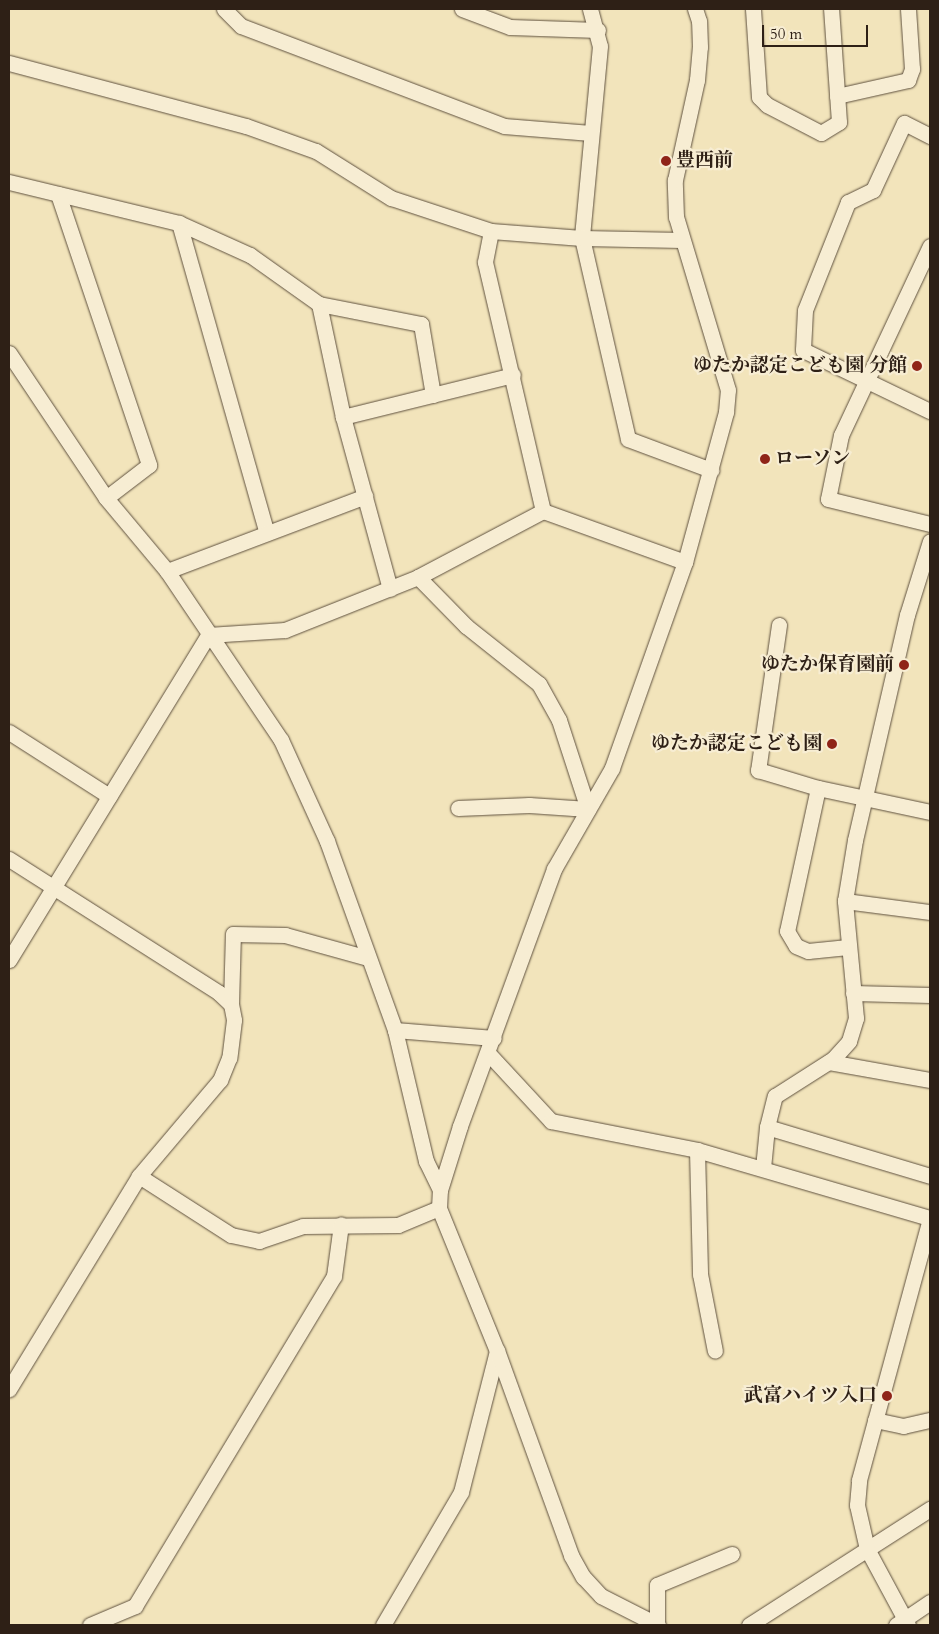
<!DOCTYPE html>
<html>
<head>
<meta charset="utf-8">
<style>
  body { margin:0 }
  #map { position:relative; width:939px; height:1634px; overflow:hidden; background:#f2e4bb; font-family:Cardo,"Noto Serif JP",serif }
  div>[style] { position:absolute }
  .roads { filter:drop-shadow(0 0 1px #5f513f) drop-shadow(0 0 1px #5f513f) }
  .minor>* { height:15px; margin:-7.5px; padding:0 7.5px; transform-origin:7.5px; border-radius:7.5px; background:#f7edd3 }
  .dots>* { width:14px; height:14px; translate:-50% -50%; box-sizing:border-box; border:2px solid #f7edd3; border-radius:50% }
  span { translate:-50% -50%; white-space:nowrap; text-align:center; line-height:1.15; -webkit-text-stroke:4.5px #f7edd3; paint-order:stroke }
  .poi-label { font-size:19px; color:#2e2016; font-weight:700 }
  .left { translate:0 -50%; text-align:left }
  .right { translate:-100% -50%; text-align:right }
  .frame { position:absolute; inset:0; border:10px solid #2e2016; pointer-events:none }
  .scale { position:absolute; left:762px; top:25px; width:106px; height:22px; box-sizing:border-box; border:2px solid #2e2016; border-top:0; padding-left:6px; font-size:15px; line-height:18px; white-space:nowrap; color:#2e2016; -webkit-text-stroke:4px #f7edd3; paint-order:stroke }
</style>
</head>
<body>
<div id="map">
  <div class="roads">
    <div class="minor">
      <i style="left:224px;top:9px;width:24px;rotate:45deg"></i>
      <i style="left:241px;top:26px;width:281px;rotate:20.8deg"></i>
      <i style="left:504px;top:126px;width:87px;rotate:4.6deg"></i>
      <i style="left:462px;top:9px;width:51px;rotate:20.6deg"></i>
      <i style="left:510px;top:27px;width:88px;rotate:2deg"></i>
      <i style="left:590px;top:9px;width:38px;rotate:75deg"></i>
      <i style="left:600px;top:46px;width:193px;rotate:95.4deg"></i>
      <i style="left:582px;top:238px;width:206px;rotate:77.1deg"></i>
      <i style="left:628px;top:439px;width:89px;rotate:20.5deg"></i>
      <i style="left:753px;top:9px;width:88px;rotate:86.1deg"></i>
      <i style="left:759px;top:97px;width:11px;rotate:45deg"></i>
      <i style="left:767px;top:105px;width:61px;rotate:27.4deg"></i>
      <i style="left:821px;top:133px;width:21px;rotate:-31deg"></i>
      <i style="left:839px;top:122px;width:113px;rotate:-94deg"></i>
      <i style="left:9px;top:63px;width:245px;rotate:14.9deg"></i>
      <i style="left:246px;top:126px;width:74px;rotate:19.7deg"></i>
      <i style="left:316px;top:151px;width:89px;rotate:32.1deg"></i>
      <i style="left:391px;top:198px;width:105px;rotate:18.3deg"></i>
      <i style="left:491px;top:231px;width:91px;rotate:4.4deg"></i>
      <i style="left:582px;top:238px;width:100px;rotate:1.1deg"></i>
      <i style="left:837px;top:96px;width:73px;rotate:-12.7deg"></i>
      <i style="left:908px;top:80px;width:12px;rotate:-70deg"></i>
      <i style="left:912px;top:69px;width:60px;rotate:-93.8deg"></i>
      <i style="left:930px;top:136px;width:29px;rotate:-153deg"></i>
      <i style="left:904px;top:123px;width:74px;rotate:114.8deg"></i>
      <i style="left:873px;top:190px;width:28px;rotate:154deg"></i>
      <i style="left:848px;top:202px;width:116px;rotate:111.7deg"></i>
      <i style="left:805px;top:310px;width:40px;rotate:92.9deg"></i>
      <i style="left:803px;top:350px;width:141px;rotate:25.7deg"></i>
      <i style="left:9px;top:182px;width:175px;rotate:13.6deg"></i>
      <i style="left:179px;top:223px;width:78px;rotate:24.3deg"></i>
      <i style="left:250px;top:255px;width:85px;rotate:35.4deg"></i>
      <i style="left:319px;top:304px;width:104px;rotate:11.1deg"></i>
      <i style="left:421px;top:324px;width:72px;rotate:80.4deg"></i>
      <i style="left:58px;top:194px;width:286px;rotate:71.4deg"></i>
      <i style="left:149px;top:465px;width:54px;rotate:142.5deg"></i>
      <i style="left:179px;top:223px;width:322px;rotate:74.2deg"></i>
      <i style="left:491px;top:231px;width:32px;rotate:101deg"></i>
      <i style="left:485px;top:262px;width:256px;rotate:76.9deg"></i>
      <i style="left:930px;top:246px;width:209px;rotate:115.2deg"></i>
      <i style="left:841px;top:435px;width:65px;rotate:101.5deg"></i>
      <i style="left:828px;top:499px;width:105px;rotate:13.8deg"></i>
      <i style="left:319px;top:304px;width:116px;rotate:78deg"></i>
      <i style="left:343px;top:417px;width:178px;rotate:74.7deg"></i>
      <i style="left:9px;top:353px;width:174px;rotate:56.2deg"></i>
      <i style="left:106px;top:498px;width:95px;rotate:50.1deg"></i>
      <i style="left:167px;top:571px;width:204px;rotate:56deg"></i>
      <i style="left:281px;top:740px;width:111px;rotate:65.5deg"></i>
      <i style="left:327px;top:841px;width:201px;rotate:70.2deg"></i>
      <i style="left:395px;top:1030px;width:135px;rotate:76.7deg"></i>
      <i style="left:426px;top:1161px;width:32px;rotate:64deg"></i>
      <i style="left:343px;top:417px;width:175px;rotate:-13.9deg"></i>
      <i style="left:167px;top:571px;width:212px;rotate:-20.7deg"></i>
      <i style="left:418px;top:577px;width:69px;rotate:45.6deg"></i>
      <i style="left:466px;top:626px;width:93px;rotate:38.5deg"></i>
      <i style="left:539px;top:684px;width:41px;rotate:60.9deg"></i>
      <i style="left:559px;top:720px;width:94px;rotate:72deg"></i>
      <i style="left:588px;top:809px;width:59px;rotate:-176.1deg"></i>
      <i style="left:529px;top:805px;width:71px;rotate:177.6deg"></i>
      <i style="left:779px;top:625px;width:147px;rotate:98.2deg"></i>
      <i style="left:758px;top:770px;width:63px;rotate:16.7deg"></i>
      <i style="left:818px;top:788px;width:115px;rotate:12.1deg"></i>
      <i style="left:208px;top:635px;width:77px;rotate:-3.7deg"></i>
      <i style="left:285px;top:630px;width:143px;rotate:-21.7deg"></i>
      <i style="left:418px;top:577px;width:141px;rotate:-27.8deg"></i>
      <i style="left:543px;top:511px;width:151px;rotate:19.8deg"></i>
      <i style="left:9px;top:732px;width:119px;rotate:32.6deg"></i>
      <i style="left:818px;top:788px;width:146px;rotate:102.2deg"></i>
      <i style="left:787px;top:931px;width:17px;rotate:59deg"></i>
      <i style="left:796px;top:946px;width:13px;rotate:23deg"></i>
      <i style="left:808px;top:951px;width:40px;rotate:-5.7deg"></i>
      <i style="left:9px;top:859px;width:249px;rotate:32.5deg"></i>
      <i style="left:219px;top:993px;width:16px;rotate:43deg"></i>
      <i style="left:231px;top:1004px;width:16px;rotate:79deg"></i>
      <i style="left:234px;top:1020px;width:38px;rotate:97deg"></i>
      <i style="left:229px;top:1058px;width:24px;rotate:112deg"></i>
      <i style="left:220px;top:1080px;width:126px;rotate:130.2deg"></i>
      <i style="left:139px;top:1176px;width:250px;rotate:121.4deg"></i>
      <i style="left:845px;top:901px;width:86px;rotate:7.4deg"></i>
      <i style="left:9px;top:960px;width:381px;rotate:-58.5deg"></i>
      <i style="left:853px;top:993px;width:77px;rotate:1.5deg"></i>
      <i style="left:231px;top:1004px;width:70px;rotate:-88.4deg"></i>
      <i style="left:233px;top:934px;width:52px;rotate:1.1deg"></i>
      <i style="left:285px;top:935px;width:86px;rotate:15.5deg"></i>
      <i style="left:395px;top:1030px;width:99px;rotate:4.6deg"></i>
      <i style="left:488px;top:1053px;width:93px;rotate:47.2deg"></i>
      <i style="left:551px;top:1121px;width:149px;rotate:11.2deg"></i>
      <i style="left:697px;top:1150px;width:243px;rotate:16.3deg"></i>
      <i style="left:829px;top:1062px;width:103px;rotate:10.1deg"></i>
      <i style="left:767px;top:1127px;width:170px;rotate:16.7deg"></i>
      <i style="left:697px;top:1150px;width:124px;rotate:88.6deg"></i>
      <i style="left:700px;top:1274px;width:78px;rotate:79deg"></i>
      <i style="left:763px;top:1168px;width:41px;rotate:-84.4deg"></i>
      <i style="left:767px;top:1127px;width:32px;rotate:-76deg"></i>
      <i style="left:775px;top:1096px;width:69px;rotate:-32.5deg"></i>
      <i style="left:833px;top:1059px;width:24px;rotate:-48deg"></i>
      <i style="left:849px;top:1041px;width:24px;rotate:-73deg"></i>
      <i style="left:856px;top:1018px;width:118px;rotate:-95.4deg"></i>
      <i style="left:845px;top:901px;width:62px;rotate:-80.7deg"></i>
      <i style="left:855px;top:840px;width:231px;rotate:-77deg"></i>
      <i style="left:907px;top:615px;width:77px;rotate:-72.7deg"></i>
      <i style="left:139px;top:1176px;width:109px;rotate:32.7deg"></i>
      <i style="left:231px;top:1235px;width:29px;rotate:12deg"></i>
      <i style="left:259px;top:1241px;width:46px;rotate:-18.8deg"></i>
      <i style="left:303px;top:1226px;width:95px;rotate:-0.6deg"></i>
      <i style="left:398px;top:1225px;width:44px;rotate:-22.5deg"></i>
      <i style="left:875px;top:1420px;width:29px;rotate:12deg"></i>
      <i style="left:903px;top:1426px;width:28px;rotate:-13deg"></i>
      <i style="left:90px;top:1625px;width:49px;rotate:-22.9deg"></i>
      <i style="left:135px;top:1606px;width:385px;rotate:-58.9deg"></i>
      <i style="left:334px;top:1276px;width:52px;rotate:-82.3deg"></i>
      <i style="left:383px;top:1625px;width:154px;rotate:-59.6deg"></i>
      <i style="left:461px;top:1492px;width:146px;rotate:-75.7deg"></i>
      <i style="left:657px;top:1625px;width:40px;rotate:-90deg"></i>
      <i style="left:657px;top:1585px;width:81px;rotate:-22.5deg"></i>
      <i style="left:658px;top:1625px;width:64px;rotate:-153deg"></i>
      <i style="left:601px;top:1596px;width:26px;rotate:-133deg"></i>
      <i style="left:583px;top:1577px;width:25px;rotate:-119deg"></i>
      <i style="left:571px;top:1555px;width:217px;rotate:-109.9deg"></i>
      <i style="left:497px;top:1351px;width:154px;rotate:-112.1deg"></i>
      <i style="left:439px;top:1208px;width:18px;rotate:-87deg"></i>
      <i style="left:440px;top:1190px;width:67px;rotate:-72.6deg"></i>
      <i style="left:460px;top:1126px;width:274px;rotate:-69.9deg"></i>
      <i style="left:554px;top:869px;width:116px;rotate:-60.1deg"></i>
      <i style="left:612px;top:768px;width:219px;rotate:-70.5deg"></i>
      <i style="left:685px;top:562px;width:156px;rotate:-74.7deg"></i>
      <i style="left:726px;top:412px;width:22px;rotate:-85deg"></i>
      <i style="left:728px;top:390px;width:181px;rotate:-106.7deg"></i>
      <i style="left:676px;top:217px;width:37px;rotate:-92deg"></i>
      <i style="left:675px;top:180px;width:102px;rotate:-77.6deg"></i>
      <i style="left:697px;top:80px;width:33px;rotate:-85deg"></i>
      <i style="left:700px;top:47px;width:26px;rotate:-92deg"></i>
      <i style="left:699px;top:21px;width:13px;rotate:-108deg"></i>
      <i style="left:749px;top:1625px;width:215px;rotate:-32.7deg"></i>
      <i style="left:896px;top:1625px;width:41px;rotate:-34.1deg"></i>
      <i style="left:908px;top:1625px;width:86px;rotate:-118.3deg"></i>
      <i style="left:867px;top:1549px;width:45px;rotate:-102.8deg"></i>
      <i style="left:857px;top:1505px;width:25px;rotate:-85deg"></i>
      <i style="left:859px;top:1480px;width:271px;rotate:-74.8deg"></i>
    </div>
  </div>
  <div class="dots">
    <i style="left:666px;top:161px;background:#8f2418"></i>
    <i style="left:917px;top:366px;background:#8f2418"></i>
    <i style="left:765px;top:459px;background:#8f2418"></i>
    <i style="left:904px;top:665px;background:#8f2418"></i>
    <i style="left:832px;top:744px;background:#8f2418"></i>
    <i style="left:887px;top:1396px;background:#8f2418"></i>
  </div>
  <div class="poi-label">
    <span class="left" style="left:676px;top:161px">豊西前</span>
    <span class="right" style="left:907px;top:366px">ゆたか認定こども園 分館</span>
    <span class="left" style="left:775px;top:459px">ローソン</span>
    <span class="right" style="left:894px;top:665px">ゆたか保育園前</span>
    <span class="right" style="left:822px;top:744px">ゆたか認定こども園</span>
    <span class="right" style="left:877px;top:1396px">武富ハイツ入口</span>
  </div>
  <div class="frame"></div>
  <div class="scale">50 m</div>
</div>
</body>
</html>
